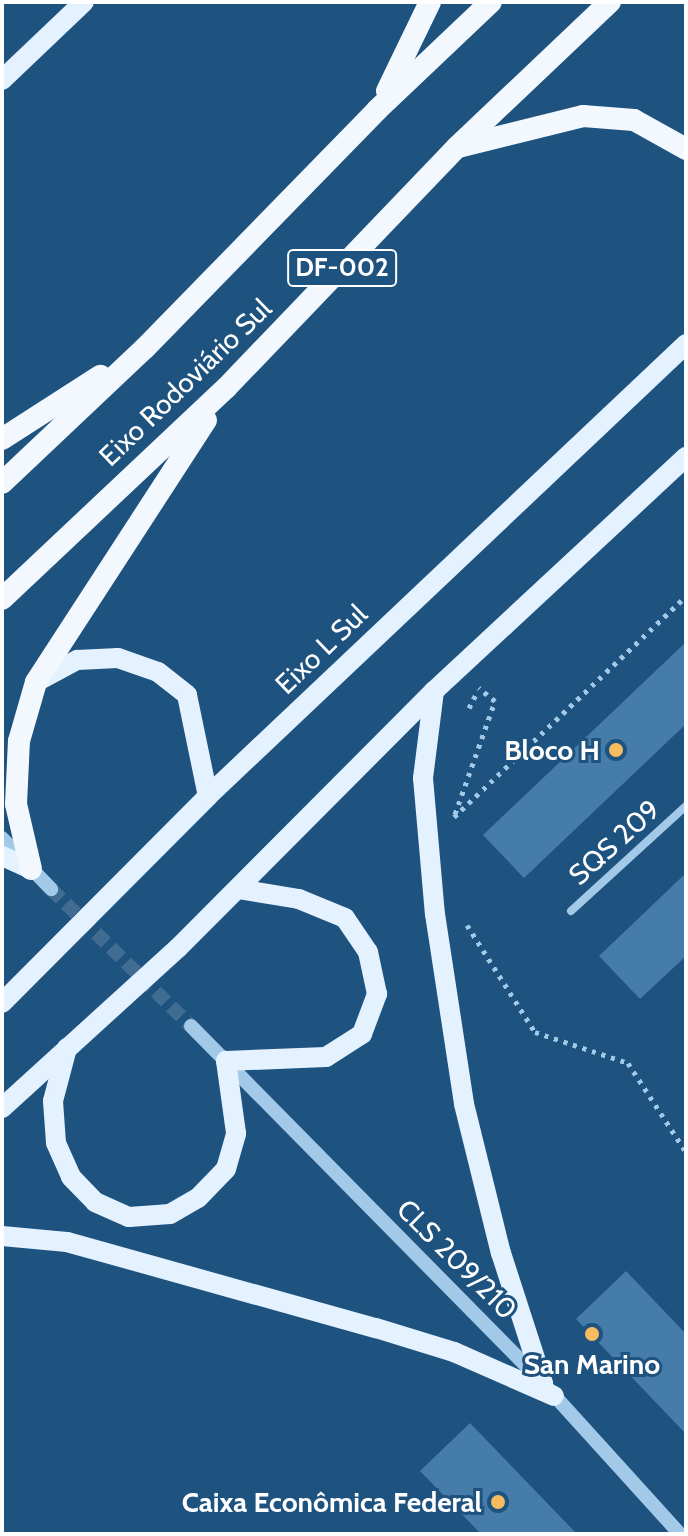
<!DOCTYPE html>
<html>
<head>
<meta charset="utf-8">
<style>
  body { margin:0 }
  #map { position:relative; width:688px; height:1536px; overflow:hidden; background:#1e527f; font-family:Cabin,sans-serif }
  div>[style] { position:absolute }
  .building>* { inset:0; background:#467ca9 }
  .tertiary-tunnel>* { height:14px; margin-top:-7px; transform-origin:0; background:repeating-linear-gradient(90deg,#406c92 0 14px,transparent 0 21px) }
  .path>* { height:5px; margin-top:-2.5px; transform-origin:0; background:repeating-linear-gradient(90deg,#a2c9e8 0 4px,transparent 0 10px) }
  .minor>* { height:8px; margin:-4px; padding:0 4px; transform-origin:4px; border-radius:4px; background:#a2c9e8 }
  .tertiary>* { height:14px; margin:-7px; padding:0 7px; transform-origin:7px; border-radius:7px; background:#a2c9e8 }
  .primary>* { height:20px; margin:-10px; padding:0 10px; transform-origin:10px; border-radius:10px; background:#e4f1fe }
  .trunk>* { height:22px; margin:-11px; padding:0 11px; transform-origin:11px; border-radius:11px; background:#f2f8fe }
  .dots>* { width:22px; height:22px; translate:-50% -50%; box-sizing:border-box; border:4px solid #1e527f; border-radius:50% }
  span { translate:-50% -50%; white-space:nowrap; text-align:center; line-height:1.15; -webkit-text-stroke:6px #1e527f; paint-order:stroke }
  .shield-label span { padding:2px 6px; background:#1e527f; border:2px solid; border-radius:6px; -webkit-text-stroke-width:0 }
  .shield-label { font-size:26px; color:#fff; font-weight:700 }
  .street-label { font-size:28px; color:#fff }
  .poi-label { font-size:28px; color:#fff; font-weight:700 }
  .right { translate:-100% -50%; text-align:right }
  .frame { position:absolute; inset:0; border:4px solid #fff; pointer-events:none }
</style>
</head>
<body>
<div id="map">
  <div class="building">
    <i style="clip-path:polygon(686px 642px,686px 724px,524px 878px,483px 835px)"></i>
    <i style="clip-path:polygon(686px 873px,686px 956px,640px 999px,599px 956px)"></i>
    <i style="clip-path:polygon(626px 1271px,686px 1334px,686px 1434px,576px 1319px)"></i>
    <i style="clip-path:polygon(470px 1423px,577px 1534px,481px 1534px,420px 1471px)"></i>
  </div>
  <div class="tertiary-tunnel">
    <i style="left:51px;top:889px;width:196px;rotate:44.4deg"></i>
  </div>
  <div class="path">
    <i style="left:469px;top:708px;width:20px;rotate:-63deg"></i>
    <i style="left:455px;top:814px;width:120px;rotate:-70.5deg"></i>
    <i style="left:495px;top:701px;width:21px;rotate:-141deg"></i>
    <i style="left:454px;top:817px;width:320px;rotate:-43.6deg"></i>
    <i style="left:467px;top:925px;width:127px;rotate:57.6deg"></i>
    <i style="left:535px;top:1032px;width:98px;rotate:18.4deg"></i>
    <i style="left:628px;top:1063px;width:106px;rotate:56.9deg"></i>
  </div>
  <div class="minor">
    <i style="left:571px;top:911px;width:156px;rotate:-42.4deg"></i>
  </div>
  <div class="tertiary">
    <i style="left:2px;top:838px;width:71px;rotate:46.1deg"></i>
    <i style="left:191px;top:1026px;width:501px;rotate:45.4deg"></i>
    <i style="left:543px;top:1383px;width:204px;rotate:47.8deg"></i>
  </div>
  <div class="primary">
    <i style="left:2px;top:80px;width:113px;rotate:-43.6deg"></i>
    <i style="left:36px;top:682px;width:47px;rotate:-28.2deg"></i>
    <i style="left:77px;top:660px;width:41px;rotate:-2.8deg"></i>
    <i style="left:118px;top:658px;width:42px;rotate:19.3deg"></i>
    <i style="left:158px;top:672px;width:37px;rotate:38deg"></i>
    <i style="left:187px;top:695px;width:103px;rotate:78.3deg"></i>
    <i style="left:434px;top:691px;width:88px;rotate:97.2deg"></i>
    <i style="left:423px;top:778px;width:137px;rotate:85deg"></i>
    <i style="left:435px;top:914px;width:192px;rotate:81.3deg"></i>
    <i style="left:464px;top:1104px;width:154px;rotate:76.1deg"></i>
    <i style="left:501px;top:1253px;width:137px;rotate:72.1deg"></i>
    <i style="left:2px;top:856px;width:32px;rotate:24deg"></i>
    <i style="left:2px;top:1003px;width:292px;rotate:-45.1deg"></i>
    <i style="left:208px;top:796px;width:658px;rotate:-43.4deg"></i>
    <i style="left:67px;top:1048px;width:55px;rotate:104.8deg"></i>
    <i style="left:53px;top:1101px;width:42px;rotate:85.9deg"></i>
    <i style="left:56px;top:1143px;width:37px;rotate:66deg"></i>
    <i style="left:71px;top:1177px;width:35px;rotate:46deg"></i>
    <i style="left:95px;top:1202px;width:37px;rotate:24deg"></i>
    <i style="left:129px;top:1217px;width:41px;rotate:-4.2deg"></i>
    <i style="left:170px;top:1214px;width:32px;rotate:-30deg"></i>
    <i style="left:198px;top:1198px;width:40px;rotate:-46deg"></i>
    <i style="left:226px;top:1169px;width:37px;rotate:-74deg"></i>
    <i style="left:236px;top:1133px;width:73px;rotate:-97.9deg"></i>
    <i style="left:226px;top:1061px;width:100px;rotate:-2.3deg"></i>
    <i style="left:326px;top:1057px;width:43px;rotate:-32.6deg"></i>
    <i style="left:362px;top:1034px;width:43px;rotate:-69.4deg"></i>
    <i style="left:377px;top:994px;width:43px;rotate:-102.1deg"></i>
    <i style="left:368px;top:952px;width:41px;rotate:-124.1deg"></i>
    <i style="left:345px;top:918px;width:50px;rotate:-157.6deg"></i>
    <i style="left:299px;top:899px;width:62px;rotate:-170.7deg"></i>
    <i style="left:2px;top:1108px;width:238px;rotate:-42.3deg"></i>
    <i style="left:178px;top:948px;width:363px;rotate:-45.1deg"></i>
    <i style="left:434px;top:691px;width:344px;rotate:-42.9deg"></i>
    <i style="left:2px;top:1236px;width:65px;rotate:5.3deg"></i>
    <i style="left:67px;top:1242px;width:321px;rotate:15.6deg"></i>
    <i style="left:376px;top:1328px;width:82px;rotate:17.1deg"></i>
    <i style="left:454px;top:1352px;width:109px;rotate:23.7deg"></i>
  </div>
  <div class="trunk">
    <i style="left:387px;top:91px;width:99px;rotate:-64.2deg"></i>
    <i style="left:458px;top:147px;width:129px;rotate:-13.9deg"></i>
    <i style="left:583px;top:116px;width:51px;rotate:4.5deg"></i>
    <i style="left:634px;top:120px;width:60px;rotate:29.1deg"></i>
    <i style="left:2px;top:439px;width:117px;rotate:-32.7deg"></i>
    <i style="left:2px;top:483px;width:197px;rotate:-43.4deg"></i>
    <i style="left:145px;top:348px;width:332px;rotate:-45.7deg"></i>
    <i style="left:377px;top:110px;width:157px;rotate:-43.5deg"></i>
    <i style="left:2px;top:599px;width:308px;rotate:-43.3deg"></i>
    <i style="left:226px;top:388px;width:334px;rotate:-46.2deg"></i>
    <i style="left:457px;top:147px;width:211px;rotate:-43.5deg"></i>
    <i style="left:31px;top:869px;width:67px;rotate:-103deg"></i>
    <i style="left:16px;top:804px;width:63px;rotate:-87.3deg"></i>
    <i style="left:19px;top:741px;width:61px;rotate:-73.9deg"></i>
    <i style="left:36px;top:682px;width:312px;rotate:-57deg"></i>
  </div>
  <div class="dots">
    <i style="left:616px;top:750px;background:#f7bc60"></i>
    <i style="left:592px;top:1334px;background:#f7bc60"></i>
    <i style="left:498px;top:1502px;background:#f7bc60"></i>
  </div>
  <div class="shield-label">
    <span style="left:342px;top:268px">DF-002</span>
  </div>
  <div class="street-label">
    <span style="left:185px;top:382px;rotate:-44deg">Eixo Rodoviário Sul</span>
    <span style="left:321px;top:649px;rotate:-44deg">Eixo L Sul</span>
    <span style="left:614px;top:842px;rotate:-42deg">SQS 209</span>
    <span style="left:457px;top:1259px;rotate:45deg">CLS 209/210</span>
  </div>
  <div class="poi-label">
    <span class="right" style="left:600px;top:750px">Bloco H</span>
    <span style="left:592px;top:1364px">San Marino</span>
    <span class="right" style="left:482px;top:1502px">Caixa Econômica Federal</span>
  </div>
  <div class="frame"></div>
</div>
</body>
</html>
